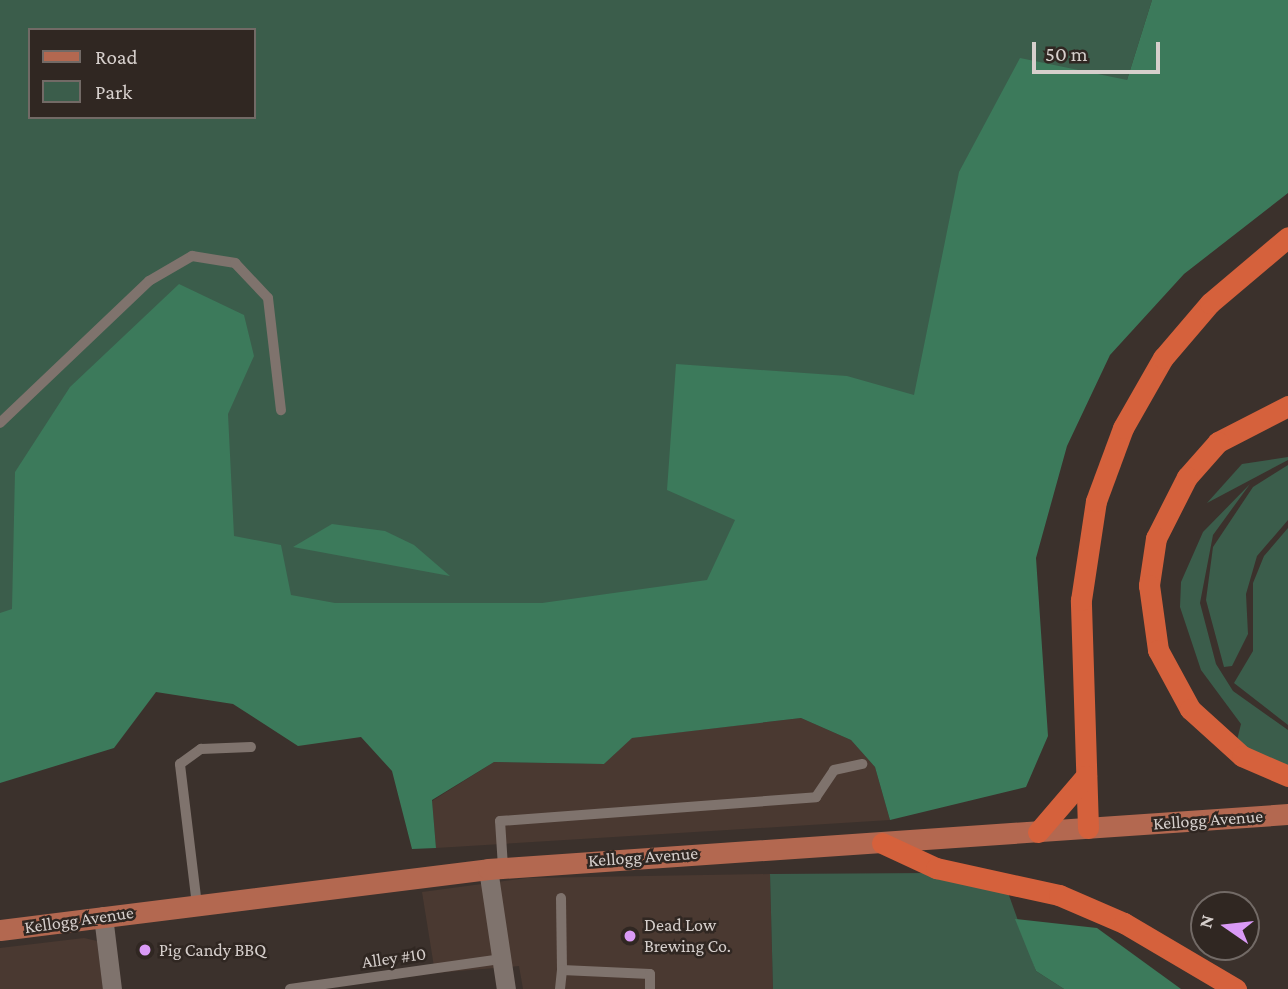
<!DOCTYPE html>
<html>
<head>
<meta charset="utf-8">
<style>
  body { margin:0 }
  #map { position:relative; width:1288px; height:989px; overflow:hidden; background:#3b312c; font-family:"Crimson Pro",serif }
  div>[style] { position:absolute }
  .built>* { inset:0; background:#4a3931 }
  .green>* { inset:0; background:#3b5d4b }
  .forest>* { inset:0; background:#3c7a5b }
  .lane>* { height:10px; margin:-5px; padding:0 5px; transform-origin:5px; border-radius:5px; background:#7f736d }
  .street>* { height:19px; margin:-9.5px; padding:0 9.5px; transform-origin:9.5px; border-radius:9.5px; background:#7f736d }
  .primary>* { height:21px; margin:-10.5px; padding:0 10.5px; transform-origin:10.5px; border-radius:10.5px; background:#b36850 }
  .highway>* { height:21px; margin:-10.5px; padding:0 10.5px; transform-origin:10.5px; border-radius:10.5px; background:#d5613c }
  .dots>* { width:19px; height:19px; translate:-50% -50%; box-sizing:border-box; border:4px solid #302722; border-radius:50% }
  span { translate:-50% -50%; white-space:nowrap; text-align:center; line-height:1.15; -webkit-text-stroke:5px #302722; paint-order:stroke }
  .street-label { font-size:18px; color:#d6cfcc }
  .poi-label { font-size:18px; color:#d6cfcc }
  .left { translate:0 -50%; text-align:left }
  .legend { position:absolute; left:28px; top:28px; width:228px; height:91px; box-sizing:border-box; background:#302722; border:2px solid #726a66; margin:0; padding:9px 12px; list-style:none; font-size:21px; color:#d6cfcc }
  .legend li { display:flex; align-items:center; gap:14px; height:35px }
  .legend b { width:35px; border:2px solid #726a66 }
  .north { position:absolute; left:1190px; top:891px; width:70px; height:70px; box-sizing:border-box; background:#302722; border:2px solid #726a66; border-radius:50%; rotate:284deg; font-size:19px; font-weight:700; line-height:28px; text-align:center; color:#d6cfcc }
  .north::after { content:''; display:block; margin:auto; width:24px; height:32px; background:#da9af6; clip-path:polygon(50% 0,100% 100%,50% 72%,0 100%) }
  .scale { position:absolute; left:1032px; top:42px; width:128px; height:32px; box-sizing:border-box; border:4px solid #d6cfcc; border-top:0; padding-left:9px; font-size:21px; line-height:24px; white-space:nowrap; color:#d6cfcc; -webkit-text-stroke:5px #302722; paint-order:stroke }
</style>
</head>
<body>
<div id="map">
  <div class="built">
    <i style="clip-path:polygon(801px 718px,851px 740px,875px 767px,890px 820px,436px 848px,432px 801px,494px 762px,604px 764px,631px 738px)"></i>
    <i style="clip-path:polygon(770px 874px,773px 989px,523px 989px,519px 966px,435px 973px,422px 892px,527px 878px)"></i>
    <i style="clip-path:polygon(84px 938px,97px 941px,103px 989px,0 989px,0 948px)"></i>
  </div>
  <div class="green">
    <i style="clip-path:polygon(evenodd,0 0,1152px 0,1127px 80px,1027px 326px,777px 587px,0 644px,0 0,30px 30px,254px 30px,254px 117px,30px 117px,30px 30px)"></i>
    <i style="clip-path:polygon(1288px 457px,1288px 460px,1207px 503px,1242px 464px)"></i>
    <i style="clip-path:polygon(1288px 465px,1288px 520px,1257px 556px,1246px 594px,1248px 634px,1232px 666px,1224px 667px,1206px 600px,1213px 547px,1253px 487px)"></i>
    <i style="clip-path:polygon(1250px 484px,1213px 535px,1200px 603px,1216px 664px,1233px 691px,1288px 730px,1288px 768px,1263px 761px,1237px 740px,1241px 724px,1201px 670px,1180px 607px,1181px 582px,1203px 532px)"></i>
    <i style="clip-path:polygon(1288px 528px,1288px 725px,1234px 683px,1253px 651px,1253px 583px,1264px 556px)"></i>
    <i style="clip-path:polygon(932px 873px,1006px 887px,1036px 971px,1064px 989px,773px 989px,770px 874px)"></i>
  </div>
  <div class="forest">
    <i style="clip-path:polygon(1152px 0,1288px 0,1288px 193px,1184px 274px,1110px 355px,1067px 446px,1036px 558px,1048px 736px,1026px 787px,890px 820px,875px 767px,851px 740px,801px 718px,632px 738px,604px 764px,494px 762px,432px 800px,436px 848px,412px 849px,392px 771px,361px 737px,298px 746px,233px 704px,156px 692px,114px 748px,0 783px,0 613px,12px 609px,15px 472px,70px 387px,179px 284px,244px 315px,254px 356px,228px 414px,234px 536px,281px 545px,291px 595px,335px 603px,542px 603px,707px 580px,735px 520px,667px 490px,676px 364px,847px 376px,914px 395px,959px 172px,1020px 58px,1127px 80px)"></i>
    <i style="clip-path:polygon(332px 524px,385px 531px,414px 545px,450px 576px,293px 547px)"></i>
    <i style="clip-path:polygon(1015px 919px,1097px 928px,1181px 989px,1064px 989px,1036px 971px)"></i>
  </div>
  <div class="lane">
    <i style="left:0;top:423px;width:206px;rotate:-43.6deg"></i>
    <i style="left:149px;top:281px;width:50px;rotate:-30.2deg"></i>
    <i style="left:192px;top:256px;width:44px;rotate:9.2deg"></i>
    <i style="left:235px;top:263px;width:48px;rotate:46.7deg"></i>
    <i style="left:268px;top:298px;width:113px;rotate:83.4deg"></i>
    <i style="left:503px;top:867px;width:46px;rotate:-93.7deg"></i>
    <i style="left:500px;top:821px;width:317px;rotate:-4.3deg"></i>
    <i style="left:816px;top:797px;width:32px;rotate:-56deg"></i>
    <i style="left:834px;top:770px;width:29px;rotate:-12deg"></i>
    <i style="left:561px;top:898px;width:72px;rotate:89.2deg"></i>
    <i style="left:562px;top:970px;width:88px;rotate:2.6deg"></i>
    <i style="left:650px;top:974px;width:15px;rotate:90deg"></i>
    <i style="left:197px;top:905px;width:142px;rotate:-96.9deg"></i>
    <i style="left:180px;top:764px;width:26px;rotate:-36deg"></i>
    <i style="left:201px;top:749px;width:50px;rotate:-2.3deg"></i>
    <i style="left:290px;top:989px;width:214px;rotate:-8.1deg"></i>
    <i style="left:560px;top:989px;width:19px;rotate:-84deg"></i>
  </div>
  <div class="street">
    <i style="left:488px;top:869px;width:121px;rotate:81.5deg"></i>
    <i style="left:103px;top:916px;width:74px;rotate:83deg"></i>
  </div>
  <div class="primary">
    <i style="left:0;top:930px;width:492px;rotate:-7.1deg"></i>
    <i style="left:488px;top:869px;width:802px;rotate:-3.93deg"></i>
  </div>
  <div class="highway">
    <i style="left:1288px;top:406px;width:79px;rotate:152.8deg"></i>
    <i style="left:1218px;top:442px;width:47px;rotate:131.5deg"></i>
    <i style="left:1187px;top:477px;width:68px;rotate:116.9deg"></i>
    <i style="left:1156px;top:538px;width:48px;rotate:98.5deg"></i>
    <i style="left:1149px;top:585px;width:66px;rotate:82.1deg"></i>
    <i style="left:1158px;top:650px;width:67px;rotate:61.5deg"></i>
    <i style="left:1190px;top:709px;width:70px;rotate:42.1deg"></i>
    <i style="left:1242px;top:756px;width:50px;rotate:23.5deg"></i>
    <i style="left:1088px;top:828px;width:228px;rotate:-91.8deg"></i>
    <i style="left:1081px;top:600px;width:100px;rotate:-81.4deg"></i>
    <i style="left:1096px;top:501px;width:78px;rotate:-69.7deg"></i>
    <i style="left:1123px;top:428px;width:81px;rotate:-60.3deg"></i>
    <i style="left:1163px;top:358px;width:72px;rotate:-49.5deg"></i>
    <i style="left:1210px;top:303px;width:102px;rotate:-40.2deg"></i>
    <i style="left:1038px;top:832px;width:74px;rotate:-49.4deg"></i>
    <i style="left:882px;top:843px;width:60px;rotate:24.8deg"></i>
    <i style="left:936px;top:868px;width:126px;rotate:12.4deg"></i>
    <i style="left:1059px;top:895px;width:71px;rotate:23.3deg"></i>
    <i style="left:1124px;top:923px;width:130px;rotate:30.5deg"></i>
  </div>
  <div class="dots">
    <i style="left:630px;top:936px;background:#da9af6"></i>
    <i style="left:145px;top:950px;background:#da9af6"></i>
  </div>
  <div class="street-label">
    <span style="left:1208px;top:820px;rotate:-4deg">Kellogg Avenue</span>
    <span style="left:643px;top:857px;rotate:-4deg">Kellogg Avenue</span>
    <span style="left:79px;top:920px;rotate:-8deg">Kellogg Avenue</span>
    <span style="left:394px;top:958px;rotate:-8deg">Alley #10</span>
  </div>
  <div class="poi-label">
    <span class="left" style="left:644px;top:936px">Dead Low<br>Brewing Co.</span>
    <span class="left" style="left:159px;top:950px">Pig Candy BBQ</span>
  </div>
  <ul class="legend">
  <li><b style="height:9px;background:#b36850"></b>Road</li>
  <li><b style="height:19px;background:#3b5d4b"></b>Park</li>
  </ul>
  <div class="north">N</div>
  <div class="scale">50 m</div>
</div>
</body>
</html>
